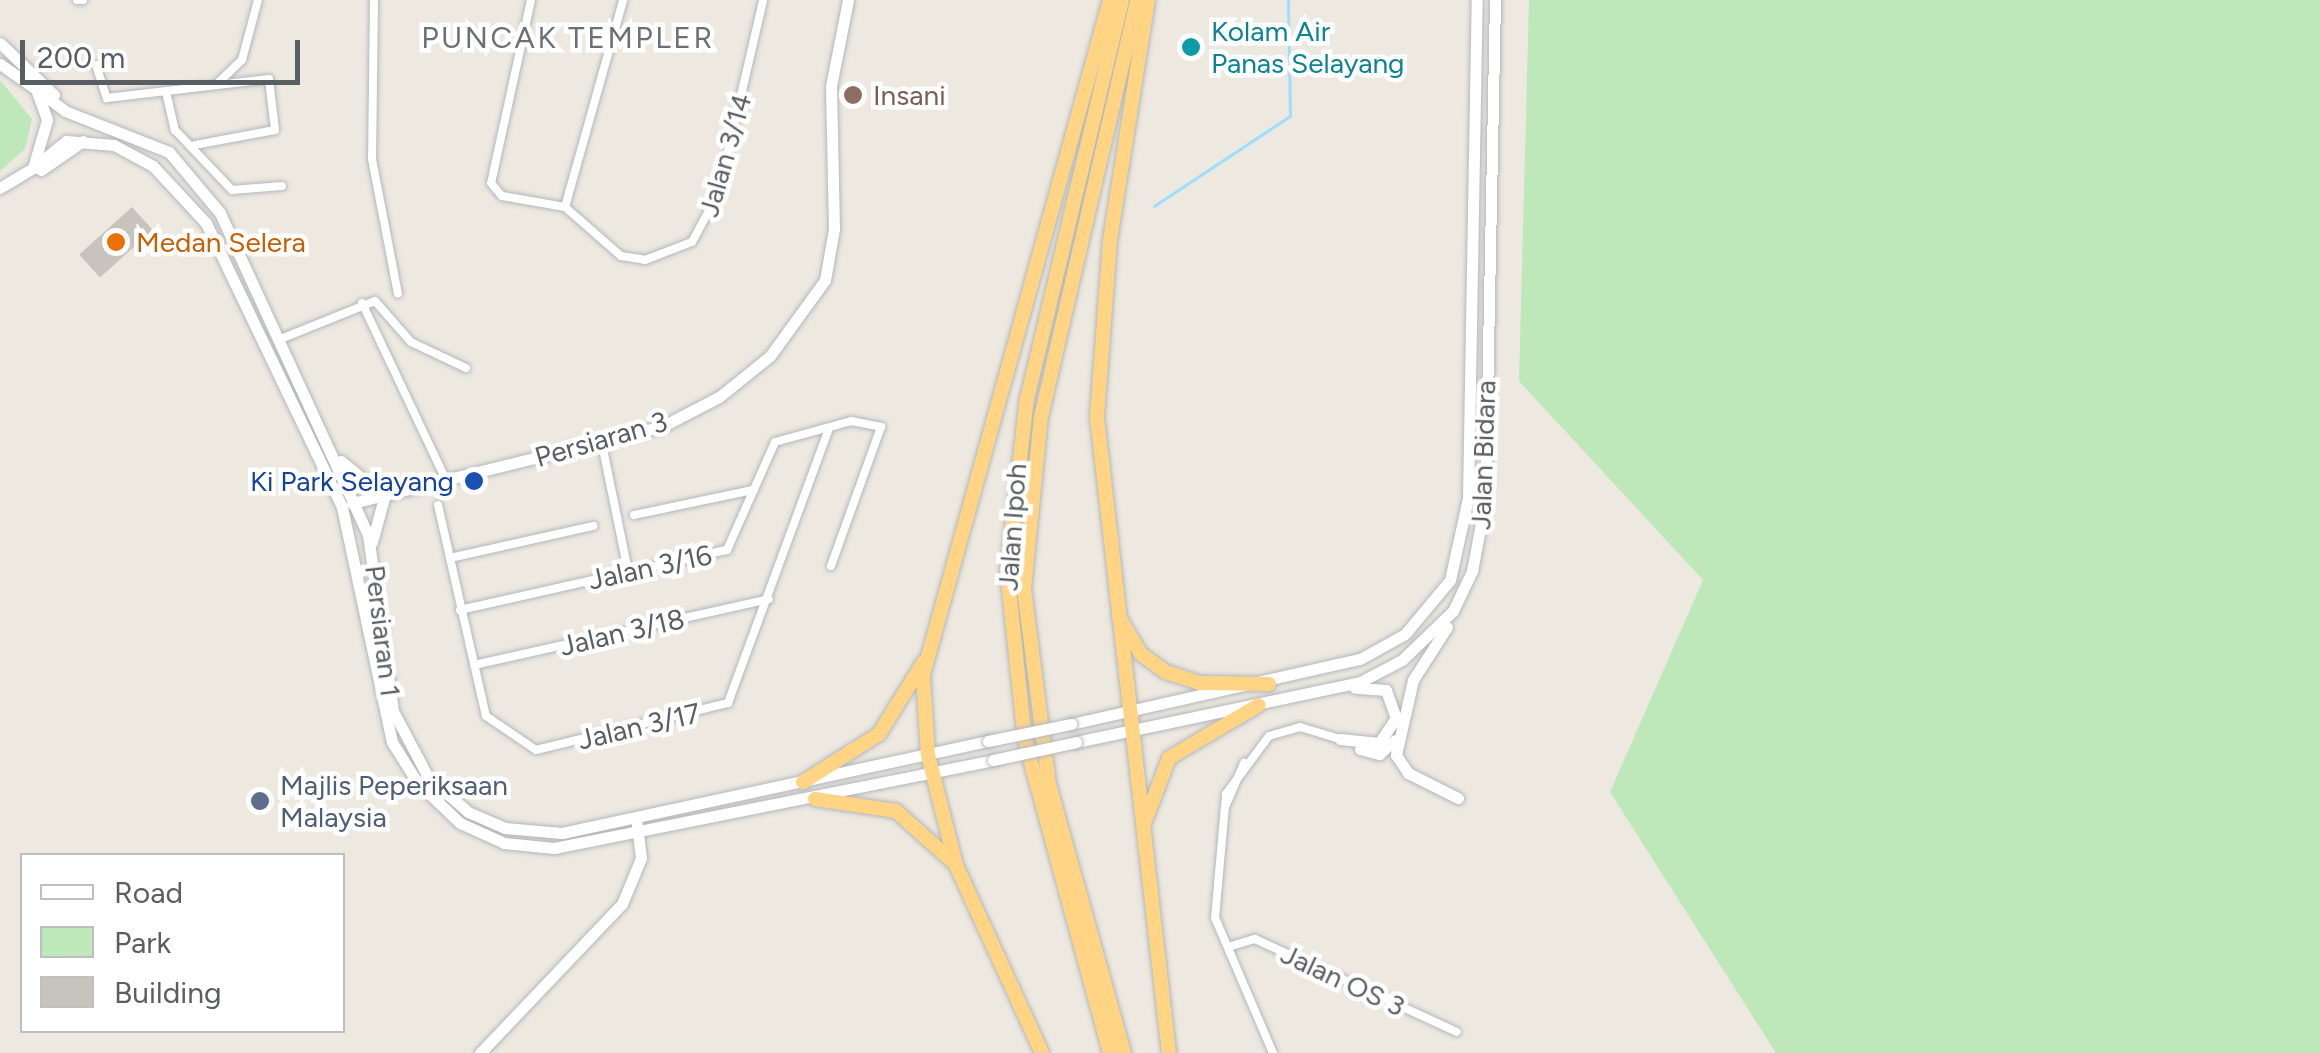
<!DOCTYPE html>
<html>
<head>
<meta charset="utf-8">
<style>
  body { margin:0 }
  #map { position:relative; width:2320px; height:1053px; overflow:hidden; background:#ede9e0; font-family:Figtree,sans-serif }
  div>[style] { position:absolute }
  .green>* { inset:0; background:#bee7ba }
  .stream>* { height:2.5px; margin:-1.25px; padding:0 1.25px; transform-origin:1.25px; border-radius:1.25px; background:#9edeff }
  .building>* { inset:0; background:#c8c3bd; transform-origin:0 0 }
  .roads { filter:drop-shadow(0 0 2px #b3b7bc) drop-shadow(0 0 2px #b3b7bc) }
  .street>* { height:8px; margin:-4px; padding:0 4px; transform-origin:4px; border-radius:4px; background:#fff }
  .secondary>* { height:11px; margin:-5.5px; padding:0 5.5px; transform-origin:5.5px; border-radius:5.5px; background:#fff }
  .highway>* { height:14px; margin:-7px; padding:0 7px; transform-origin:7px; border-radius:7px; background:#ffd585 }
  .bridges { filter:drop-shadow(0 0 2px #b4b9be) drop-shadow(0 0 2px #b4b9be) }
  .secondary-bridge>* { height:11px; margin:-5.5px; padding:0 5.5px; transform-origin:5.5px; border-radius:5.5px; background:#fff }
  .dots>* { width:28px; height:28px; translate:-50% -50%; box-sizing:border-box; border:5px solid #fff; border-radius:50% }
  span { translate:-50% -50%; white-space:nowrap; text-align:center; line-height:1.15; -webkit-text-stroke:9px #fff; paint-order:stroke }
  .culture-label { font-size:28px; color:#0d838f }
  .left { translate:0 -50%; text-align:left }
  .education-label { font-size:28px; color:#785e54 }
  .street-label { font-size:28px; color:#595e62 }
  .food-label { font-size:28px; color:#c56008 }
  .transit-label { font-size:28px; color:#164399 }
  .right { translate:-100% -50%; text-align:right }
  .service-label { font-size:28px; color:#4e5e75 }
  .neighbourhood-label { font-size:30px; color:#6a7074; letter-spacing:2.5px }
  .legend { position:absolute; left:20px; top:853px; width:325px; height:180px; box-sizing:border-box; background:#fff; border:2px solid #bdbfc0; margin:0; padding:12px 18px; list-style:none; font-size:30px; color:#595e62 }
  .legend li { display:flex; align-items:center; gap:20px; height:50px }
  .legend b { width:50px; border:2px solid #bdbfc0 }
  .scale { position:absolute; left:20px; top:40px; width:280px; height:45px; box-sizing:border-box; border:5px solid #595e62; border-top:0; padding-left:12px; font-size:30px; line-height:35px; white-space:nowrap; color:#595e62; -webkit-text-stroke:8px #fff; paint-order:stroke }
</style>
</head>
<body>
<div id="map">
  <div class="green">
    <i style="clip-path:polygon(1529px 0,2320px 0,2320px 1053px,1776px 1053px,1610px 792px,1703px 580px,1519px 381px)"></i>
    <i style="clip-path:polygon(0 80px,32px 119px,25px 149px,0 171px)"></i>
  </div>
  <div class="stream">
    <i style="left:1154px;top:206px;width:163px;rotate:-33.5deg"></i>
    <i style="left:1290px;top:116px;width:116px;rotate:-91deg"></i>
  </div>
  <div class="building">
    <i style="left:132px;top:207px;width:31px;height:71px;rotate:48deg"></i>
  </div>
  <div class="roads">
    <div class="street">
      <i style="left:77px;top:0;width:6px"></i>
      <i style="left:374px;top:0;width:159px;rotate:90.7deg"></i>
      <i style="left:372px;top:159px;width:137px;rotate:79.1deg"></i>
      <i style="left:531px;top:0;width:187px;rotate:102.3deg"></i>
      <i style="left:491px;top:183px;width:17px;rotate:50deg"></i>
      <i style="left:502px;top:196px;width:64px;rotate:9.9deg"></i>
      <i style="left:96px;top:65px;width:35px;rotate:72deg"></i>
      <i style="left:107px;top:98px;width:163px;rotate:-6.7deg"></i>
      <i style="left:269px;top:79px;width:51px;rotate:83.3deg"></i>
      <i style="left:275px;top:130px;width:81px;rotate:169.4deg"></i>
      <i style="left:216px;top:85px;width:36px;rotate:-44deg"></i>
      <i style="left:242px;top:60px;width:62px;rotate:-75.1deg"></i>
      <i style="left:166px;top:92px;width:39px;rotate:77deg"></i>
      <i style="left:175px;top:130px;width:83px;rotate:46.5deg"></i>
      <i style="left:232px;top:190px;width:50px;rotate:-4.6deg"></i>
      <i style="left:565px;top:207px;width:74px;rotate:41.2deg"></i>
      <i style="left:621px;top:256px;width:24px;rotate:9deg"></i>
      <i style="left:645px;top:260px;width:50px;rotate:-21deg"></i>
      <i style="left:692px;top:242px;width:55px;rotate:-61.6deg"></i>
      <i style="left:718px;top:194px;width:199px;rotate:-76.9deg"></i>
      <i style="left:565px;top:207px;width:215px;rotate:-74.3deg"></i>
      <i style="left:362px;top:303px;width:194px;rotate:64.6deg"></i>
      <i style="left:283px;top:338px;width:99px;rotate:-21.9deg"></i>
      <i style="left:375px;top:301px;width:55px;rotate:48.7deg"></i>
      <i style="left:411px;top:342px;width:61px;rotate:25.3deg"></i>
      <i style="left:602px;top:444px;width:130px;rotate:78.4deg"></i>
      <i style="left:438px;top:505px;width:216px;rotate:77.2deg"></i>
      <i style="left:486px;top:716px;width:60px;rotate:34.2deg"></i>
      <i style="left:536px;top:750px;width:198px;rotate:-13.8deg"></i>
      <i style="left:728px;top:703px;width:292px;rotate:-69.8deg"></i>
      <i style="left:634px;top:515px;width:122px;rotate:-11.9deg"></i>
      <i style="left:450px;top:558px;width:147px;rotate:-12.6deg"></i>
      <i style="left:460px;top:610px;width:274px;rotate:-12.7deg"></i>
      <i style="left:727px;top:550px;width:118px;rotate:-66deg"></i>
      <i style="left:775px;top:442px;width:79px;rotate:-15.4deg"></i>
      <i style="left:851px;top:421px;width:31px;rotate:11deg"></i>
      <i style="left:881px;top:427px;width:148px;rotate:109.8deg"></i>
      <i style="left:474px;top:665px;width:302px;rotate:-12.6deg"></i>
      <i style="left:1226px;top:805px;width:46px;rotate:-66.8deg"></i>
      <i style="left:1228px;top:947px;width:28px;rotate:-17deg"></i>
      <i style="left:1255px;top:939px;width:222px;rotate:24.7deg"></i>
      <i style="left:1273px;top:1053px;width:147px;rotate:-113.2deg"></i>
      <i style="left:1215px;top:918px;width:124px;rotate:-84.9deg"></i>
      <i style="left:1226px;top:794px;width:72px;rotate:-53.4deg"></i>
      <i style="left:1269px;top:736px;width:32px;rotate:-16deg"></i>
      <i style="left:1300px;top:727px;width:42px;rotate:16.7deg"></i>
    </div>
    <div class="secondary">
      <i style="left:0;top:43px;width:75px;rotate:43.9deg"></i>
      <i style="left:0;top:64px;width:44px;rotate:34.8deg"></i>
      <i style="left:36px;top:89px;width:33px;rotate:70deg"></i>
      <i style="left:47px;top:120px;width:50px;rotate:106.3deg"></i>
      <i style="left:33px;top:168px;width:39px;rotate:149deg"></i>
      <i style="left:36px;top:89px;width:36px;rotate:37deg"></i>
      <i style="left:65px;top:111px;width:112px;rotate:21.5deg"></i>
      <i style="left:169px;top:152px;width:80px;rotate:50.1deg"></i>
      <i style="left:220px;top:213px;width:354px;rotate:65.3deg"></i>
      <i style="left:368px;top:535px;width:178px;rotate:81.9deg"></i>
      <i style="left:393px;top:711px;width:75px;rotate:62.1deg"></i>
      <i style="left:428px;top:777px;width:53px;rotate:41.2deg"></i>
      <i style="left:468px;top:812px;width:40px;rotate:23.4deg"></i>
      <i style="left:505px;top:828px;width:57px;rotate:5deg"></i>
      <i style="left:562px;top:833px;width:436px;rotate:-12.2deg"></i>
      <i style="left:33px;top:168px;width:43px;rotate:-39.3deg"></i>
      <i style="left:66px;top:141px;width:48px;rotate:4.8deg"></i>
      <i style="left:114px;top:145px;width:44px;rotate:28.3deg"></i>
      <i style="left:153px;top:166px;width:78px;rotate:47.1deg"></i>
      <i style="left:206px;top:223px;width:315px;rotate:64.4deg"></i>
      <i style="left:342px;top:507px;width:240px;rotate:78deg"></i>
      <i style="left:392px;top:742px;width:47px;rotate:58deg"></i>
      <i style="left:417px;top:782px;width:59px;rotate:43.6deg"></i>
      <i style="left:460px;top:823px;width:48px;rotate:24.4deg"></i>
      <i style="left:504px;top:843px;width:50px;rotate:5.7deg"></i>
      <i style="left:554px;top:848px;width:448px;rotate:-11.3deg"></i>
      <i style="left:41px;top:170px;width:51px;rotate:-34.6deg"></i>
      <i style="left:341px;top:461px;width:50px;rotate:39.4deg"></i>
      <i style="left:352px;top:503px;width:320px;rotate:-13.9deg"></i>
      <i style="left:663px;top:426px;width:63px;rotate:-27.4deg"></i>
      <i style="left:719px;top:397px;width:65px;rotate:-38.8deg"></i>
      <i style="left:770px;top:356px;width:94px;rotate:-54.1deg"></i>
      <i style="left:825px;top:280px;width:52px;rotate:-80deg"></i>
      <i style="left:834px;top:229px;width:143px;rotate:-91.2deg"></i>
      <i style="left:831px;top:86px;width:88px;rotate:-78.8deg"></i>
      <i style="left:372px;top:542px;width:50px;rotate:-74.8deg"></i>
      <i style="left:1447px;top:627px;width:63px;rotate:122.7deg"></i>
      <i style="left:1413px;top:680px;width:77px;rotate:102.8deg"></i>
      <i style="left:1396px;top:755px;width:22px;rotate:56deg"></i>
      <i style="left:1408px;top:773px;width:56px;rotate:26.6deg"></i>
      <i style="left:1071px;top:724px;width:296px;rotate:-12.7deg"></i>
      <i style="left:1360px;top:659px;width:51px;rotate:-29.1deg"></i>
      <i style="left:1405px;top:634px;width:70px;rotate:-50.2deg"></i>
      <i style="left:1450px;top:580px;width:84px;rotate:-77.6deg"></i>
      <i style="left:1468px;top:498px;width:498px;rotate:-89deg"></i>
      <i style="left:1340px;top:739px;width:39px;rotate:6deg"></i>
      <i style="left:1379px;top:743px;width:30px;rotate:-56deg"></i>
      <i style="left:1396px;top:718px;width:30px;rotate:-110deg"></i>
      <i style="left:1386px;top:690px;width:31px;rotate:-176deg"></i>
      <i style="left:1076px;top:742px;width:290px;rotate:-11.9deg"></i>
      <i style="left:1360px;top:682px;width:47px;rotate:-27.6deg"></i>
      <i style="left:1402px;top:660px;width:71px;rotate:-43.9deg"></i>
      <i style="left:1453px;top:611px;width:44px;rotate:-64.6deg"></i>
      <i style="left:1472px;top:571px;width:70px;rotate:-79.3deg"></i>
      <i style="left:1485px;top:502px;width:502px;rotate:-88.86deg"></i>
      <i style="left:1360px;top:749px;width:20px;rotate:15deg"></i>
      <i style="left:1379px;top:754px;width:21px;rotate:-41deg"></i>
      <i style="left:480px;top:1053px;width:206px;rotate:-46.4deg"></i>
      <i style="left:622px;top:904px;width:50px;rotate:-67.6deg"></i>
      <i style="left:641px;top:858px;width:34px;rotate:-97deg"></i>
    </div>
    <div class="highway">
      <i style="left:1148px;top:0;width:243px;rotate:99deg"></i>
      <i style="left:1110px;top:240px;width:177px;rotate:94.2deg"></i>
      <i style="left:1097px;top:417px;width:640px;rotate:83.54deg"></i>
      <i style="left:1119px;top:617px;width:43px;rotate:59.3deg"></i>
      <i style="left:1141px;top:654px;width:31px;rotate:36deg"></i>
      <i style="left:1166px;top:672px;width:36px;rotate:18deg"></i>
      <i style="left:1200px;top:683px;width:69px;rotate:0.8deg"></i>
      <i style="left:803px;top:782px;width:90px;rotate:-32.3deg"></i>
      <i style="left:879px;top:734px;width:84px;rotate:-58.2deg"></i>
      <i style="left:815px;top:799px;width:82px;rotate:8.4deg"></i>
      <i style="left:896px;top:811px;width:75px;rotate:41.8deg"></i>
      <i style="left:1145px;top:821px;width:67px;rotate:-69.1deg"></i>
      <i style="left:1169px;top:758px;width:104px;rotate:-30.5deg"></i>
      <i style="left:1042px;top:1053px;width:207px;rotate:-114.6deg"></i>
      <i style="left:956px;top:865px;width:114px;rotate:-104.3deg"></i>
      <i style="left:928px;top:755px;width:80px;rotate:-93.6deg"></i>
      <i style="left:923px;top:675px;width:700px;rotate:-74.52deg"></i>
      <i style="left:1110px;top:1053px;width:323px;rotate:-105.2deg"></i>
      <i style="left:1025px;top:741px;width:171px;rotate:-96deg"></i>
      <i style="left:1007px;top:571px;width:173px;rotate:-83.4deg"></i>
      <i style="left:1027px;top:399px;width:410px;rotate:-76.6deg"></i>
      <i style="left:1124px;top:1053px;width:279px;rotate:-105.6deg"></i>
      <i style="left:1049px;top:784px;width:197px;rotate:-97.3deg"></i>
      <i style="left:1024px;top:589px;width:173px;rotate:-84.4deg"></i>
      <i style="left:1041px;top:417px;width:428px;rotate:-77deg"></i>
    </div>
  </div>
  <div class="bridges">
    <div class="secondary-bridge">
      <i style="left:988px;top:741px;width:85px;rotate:-11.6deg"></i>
      <i style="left:993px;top:760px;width:85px;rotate:-12.2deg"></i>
    </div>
  </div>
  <div class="dots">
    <i style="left:1191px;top:47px;background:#0f9aa8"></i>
    <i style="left:853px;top:95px;background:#8d6e63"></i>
    <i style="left:116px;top:242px;background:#e8710a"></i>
    <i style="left:474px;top:481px;background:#1a4fb4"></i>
    <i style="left:260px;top:801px;background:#5c6f8a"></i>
  </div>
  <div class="culture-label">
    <span class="left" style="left:1211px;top:47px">Kolam Air<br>Panas Selayang</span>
  </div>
  <div class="education-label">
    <span class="left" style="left:873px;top:95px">Insani</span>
  </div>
  <div class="street-label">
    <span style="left:725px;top:155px;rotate:-74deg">Jalan 3/14</span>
    <span style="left:601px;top:439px;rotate:-16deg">Persiaran 3</span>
    <span style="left:1483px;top:455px;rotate:-88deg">Jalan Bidara</span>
    <span style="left:1012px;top:527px;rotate:-86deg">Jalan Ipoh</span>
    <span style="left:650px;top:567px;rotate:-12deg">Jalan 3/16</span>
    <span style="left:383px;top:631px;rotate:83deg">Persiaran 1</span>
    <span style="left:622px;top:632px;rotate:-13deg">Jalan 3/18</span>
    <span style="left:639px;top:726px;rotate:-13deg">Jalan 3/17</span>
    <span style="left:1343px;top:980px;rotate:25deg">Jalan OS 3</span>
  </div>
  <div class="food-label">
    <span class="left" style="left:136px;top:242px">Medan Selera</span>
  </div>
  <div class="transit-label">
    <span class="right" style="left:454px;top:481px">Ki Park Selayang</span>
  </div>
  <div class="service-label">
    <span class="left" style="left:280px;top:801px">Majlis Peperiksaan<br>Malaysia</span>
  </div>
  <div class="neighbourhood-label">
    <span style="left:568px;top:38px">PUNCAK TEMPLER</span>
  </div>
  <ul class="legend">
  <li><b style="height:12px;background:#fff"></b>Road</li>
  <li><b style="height:28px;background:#bee7ba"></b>Park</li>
  <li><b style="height:28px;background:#c8c3bd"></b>Building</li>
  </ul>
  <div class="scale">200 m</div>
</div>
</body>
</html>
